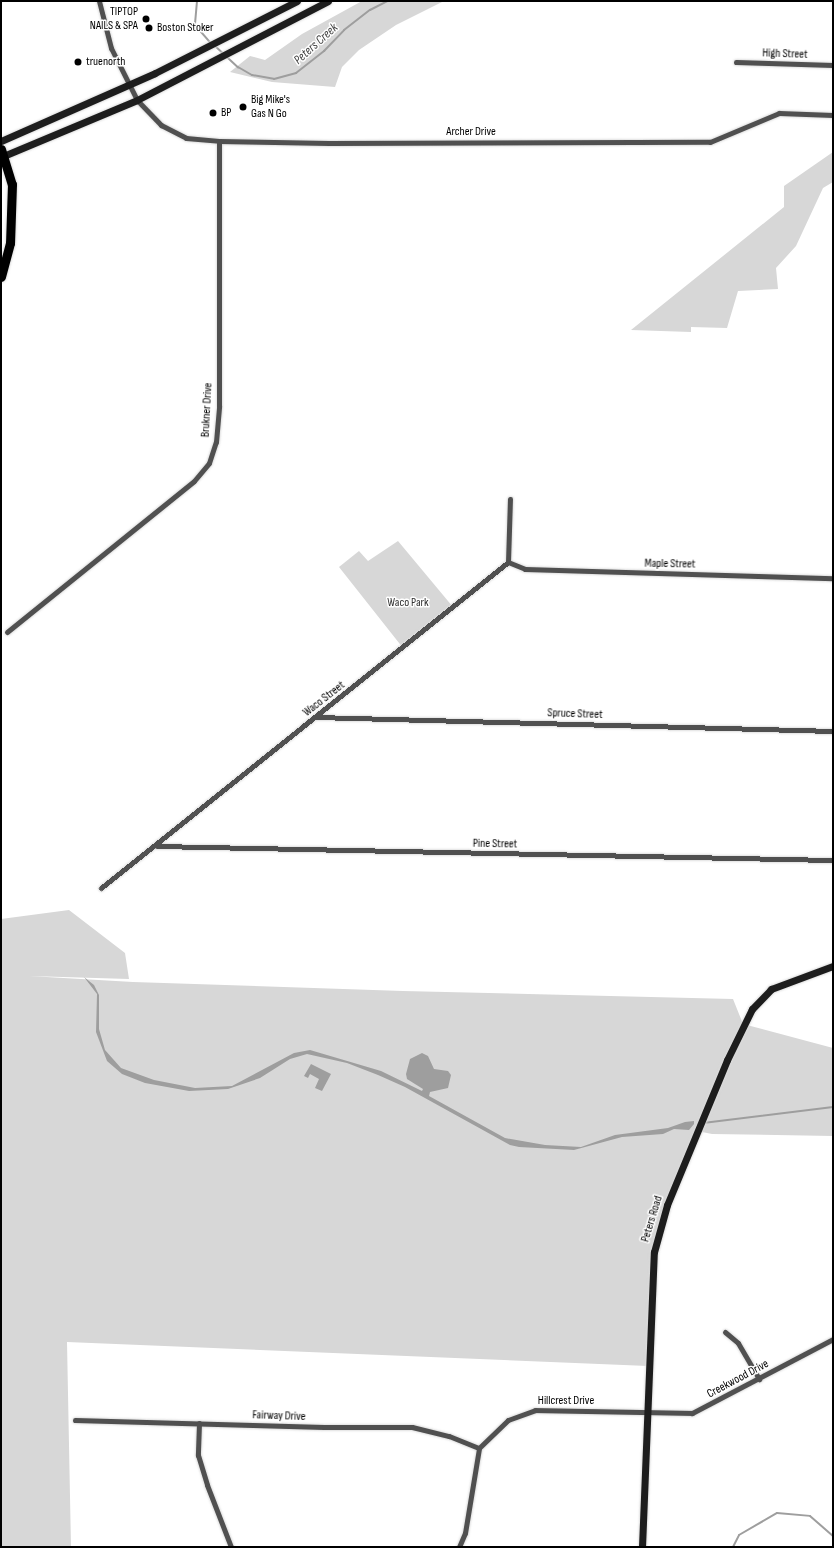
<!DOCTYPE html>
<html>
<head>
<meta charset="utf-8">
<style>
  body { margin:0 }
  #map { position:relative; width:834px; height:1548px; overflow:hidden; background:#fff; font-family:"Sofia Sans Condensed",sans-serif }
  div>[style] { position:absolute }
  .green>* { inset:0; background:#d7d7d7 }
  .water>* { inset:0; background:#9e9e9e }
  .stream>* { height:2px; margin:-1px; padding:0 1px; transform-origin:1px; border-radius:1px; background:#9e9e9e }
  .roads { filter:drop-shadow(0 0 1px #dbdbdb) drop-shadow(0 0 1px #dbdbdb) }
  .street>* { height:5px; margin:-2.5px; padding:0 2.5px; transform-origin:2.5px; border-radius:2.5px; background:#505050 }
  .secondary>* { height:7px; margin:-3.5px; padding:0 3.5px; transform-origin:3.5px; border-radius:3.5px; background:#1d1d1d }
  .highway>* { height:9px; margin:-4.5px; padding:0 4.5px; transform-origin:4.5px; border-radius:4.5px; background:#000 }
  .dots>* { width:11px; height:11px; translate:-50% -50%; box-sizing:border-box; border:2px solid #fff; border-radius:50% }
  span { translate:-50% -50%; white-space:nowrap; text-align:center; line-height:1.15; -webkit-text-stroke:3px #fff; paint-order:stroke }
  .poi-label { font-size:12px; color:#000 }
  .right { translate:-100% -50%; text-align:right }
  .left { translate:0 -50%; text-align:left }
  .street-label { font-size:12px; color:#000 }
  .park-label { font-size:12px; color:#2e2e2e }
  .water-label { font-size:13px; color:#3f3f3f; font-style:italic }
  .frame { position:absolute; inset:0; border:2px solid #000; pointer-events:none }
</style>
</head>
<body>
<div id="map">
  <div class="green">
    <i style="clip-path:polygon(362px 1px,444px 1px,396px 25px,359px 50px,342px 67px,335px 87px,272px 82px,230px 72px,250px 56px,265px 60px,302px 34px)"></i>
    <i style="clip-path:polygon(833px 152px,833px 182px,823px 188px,796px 246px,776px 268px,778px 289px,738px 291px,727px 328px,691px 327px,691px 332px,631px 330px,784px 207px,784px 186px)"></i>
    <i style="clip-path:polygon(398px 541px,453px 607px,403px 648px,339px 567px,359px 551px,368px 561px)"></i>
    <i style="clip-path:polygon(69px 910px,125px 953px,129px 979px,29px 976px,133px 982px,403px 991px,733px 999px,743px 1024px,833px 1048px,833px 1136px,712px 1134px,697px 1131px,654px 1252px,648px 1366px,67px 1342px,71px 1547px,1px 1547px,1px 919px)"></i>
  </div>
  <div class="water">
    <i style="clip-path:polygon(84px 977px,94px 985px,99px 995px,99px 1029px,105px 1050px,121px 1068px,154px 1080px,195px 1088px,232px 1086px,294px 1053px,310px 1050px,381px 1071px,422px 1091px,423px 1089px,407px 1079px,406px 1074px,410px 1059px,422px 1053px,428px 1056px,434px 1069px,448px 1071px,451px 1075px,448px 1088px,430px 1092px,429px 1096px,505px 1138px,545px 1145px,581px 1147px,615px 1135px,668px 1128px,685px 1122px,694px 1121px,694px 1124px,689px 1130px,674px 1129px,663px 1134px,622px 1137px,574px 1150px,519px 1147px,510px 1145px,405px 1087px,378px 1075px,347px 1063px,307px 1054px,290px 1059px,260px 1078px,228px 1089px,189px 1091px,145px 1083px,122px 1074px,107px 1061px,96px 1032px,97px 994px)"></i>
    <i style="clip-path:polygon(311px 1064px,331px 1074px,322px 1091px,315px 1088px,319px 1079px,310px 1074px,308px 1078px,304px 1076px)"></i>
  </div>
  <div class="stream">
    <i style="left:197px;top:1px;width:24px;rotate:95deg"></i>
    <i style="left:195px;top:25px;width:23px;rotate:49deg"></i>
    <i style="left:214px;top:45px;width:33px;rotate:43deg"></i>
    <i style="left:238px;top:67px;width:16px;rotate:30deg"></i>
    <i style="left:252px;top:75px;width:22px;rotate:10deg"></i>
    <i style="left:274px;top:79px;width:23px;rotate:-15deg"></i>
    <i style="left:296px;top:73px;width:36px;rotate:-38deg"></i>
    <i style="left:324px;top:51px;width:29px;rotate:-46deg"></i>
    <i style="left:344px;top:30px;width:33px;rotate:-38deg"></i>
    <i style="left:370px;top:10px;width:20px;rotate:-27deg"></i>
    <i style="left:703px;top:1123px;width:131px;rotate:-7deg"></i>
    <i style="left:733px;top:1547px;width:13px;rotate:-63deg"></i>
    <i style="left:739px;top:1535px;width:44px;rotate:-30.1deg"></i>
    <i style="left:777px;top:1513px;width:33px;rotate:5deg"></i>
    <i style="left:810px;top:1516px;width:30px;rotate:41deg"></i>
  </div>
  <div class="roads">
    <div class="street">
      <i style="left:99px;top:1px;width:49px;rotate:75.7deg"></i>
      <i style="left:111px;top:48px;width:58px;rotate:63.4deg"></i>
      <i style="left:137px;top:100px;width:35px;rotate:46deg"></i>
      <i style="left:161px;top:125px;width:28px;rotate:27deg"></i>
      <i style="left:186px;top:138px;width:33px;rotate:5deg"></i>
      <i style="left:219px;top:141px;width:110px;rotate:1deg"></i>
      <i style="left:329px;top:143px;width:381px;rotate:-0.2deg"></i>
      <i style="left:710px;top:142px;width:75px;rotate:-22.8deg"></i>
      <i style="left:779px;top:113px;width:54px;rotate:2.1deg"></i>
      <i style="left:736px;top:62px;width:97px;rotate:1.8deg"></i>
      <i style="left:508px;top:562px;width:18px;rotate:22deg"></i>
      <i style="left:525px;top:569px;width:308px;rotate:1.7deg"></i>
      <i style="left:7px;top:632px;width:240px;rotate:-38.9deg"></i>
      <i style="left:194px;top:481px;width:23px;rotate:-50deg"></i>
      <i style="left:209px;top:463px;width:22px;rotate:-72deg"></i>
      <i style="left:216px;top:442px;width:36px;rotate:-85deg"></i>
      <i style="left:219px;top:406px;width:265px;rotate:-90deg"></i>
      <i style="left:316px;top:717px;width:517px;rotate:1.55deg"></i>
      <i style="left:157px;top:846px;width:676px;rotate:1.19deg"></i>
      <i style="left:101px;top:888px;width:521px;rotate:-38.69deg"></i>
      <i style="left:508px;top:562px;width:63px;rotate:-88.2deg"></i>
      <i style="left:725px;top:1332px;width:17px;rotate:40deg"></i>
      <i style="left:738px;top:1343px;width:42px;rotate:59.7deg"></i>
      <i style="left:75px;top:1420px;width:249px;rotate:1.6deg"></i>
      <i style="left:324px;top:1427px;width:88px"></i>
      <i style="left:412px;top:1427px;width:38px;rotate:14deg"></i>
      <i style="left:449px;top:1436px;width:32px;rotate:22deg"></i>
      <i style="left:199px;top:1423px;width:32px;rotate:92deg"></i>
      <i style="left:198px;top:1455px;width:31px;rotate:73deg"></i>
      <i style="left:207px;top:1485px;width:66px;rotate:68.8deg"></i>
      <i style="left:459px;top:1547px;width:15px;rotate:-67deg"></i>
      <i style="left:465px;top:1533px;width:86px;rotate:-80.6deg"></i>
      <i style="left:479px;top:1448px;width:40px;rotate:-44deg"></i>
      <i style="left:508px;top:1420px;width:29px;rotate:-20deg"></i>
      <i style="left:535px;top:1410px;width:157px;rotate:1.1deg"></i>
      <i style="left:692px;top:1413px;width:159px;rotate:-27.7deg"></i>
    </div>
    <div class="secondary">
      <i style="left:1px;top:141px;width:168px;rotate:-23.8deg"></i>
      <i style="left:155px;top:73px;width:159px;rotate:-26.9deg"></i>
      <i style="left:1px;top:157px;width:147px;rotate:-22.7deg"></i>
      <i style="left:137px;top:100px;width:215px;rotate:-27.4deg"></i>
      <i style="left:642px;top:1547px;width:295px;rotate:-87.7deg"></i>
      <i style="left:654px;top:1252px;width:49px;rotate:-74.5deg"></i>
      <i style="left:667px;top:1205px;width:157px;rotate:-67.5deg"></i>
      <i style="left:727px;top:1060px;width:57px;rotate:-63.9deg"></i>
      <i style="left:752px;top:1009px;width:28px;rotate:-46deg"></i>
      <i style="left:771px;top:989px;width:66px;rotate:-20.4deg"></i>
    </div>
    <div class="highway">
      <i style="left:1px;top:149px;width:37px;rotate:73deg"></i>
      <i style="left:12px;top:184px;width:59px;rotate:91.9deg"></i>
      <i style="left:10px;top:243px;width:35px;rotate:105deg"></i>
    </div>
  </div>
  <div class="dots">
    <i style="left:146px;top:19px;background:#000"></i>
    <i style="left:149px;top:28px;background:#000"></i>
    <i style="left:78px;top:62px;background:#000"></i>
    <i style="left:243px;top:107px;background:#000"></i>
    <i style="left:213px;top:113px;background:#000"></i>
  </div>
  <div class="poi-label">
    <span class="right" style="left:138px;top:19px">TIPTOP<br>NAILS &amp; SPA</span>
    <span class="left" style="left:157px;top:28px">Boston Stoker</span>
    <span class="left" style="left:86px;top:62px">truenorth</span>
    <span class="left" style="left:251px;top:107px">Big Mike's<br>Gas N Go</span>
    <span class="left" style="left:221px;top:113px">BP</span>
  </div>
  <div class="street-label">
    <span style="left:785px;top:54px;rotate:2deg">High Street</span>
    <span style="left:471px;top:132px">Archer Drive</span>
    <span style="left:207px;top:410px;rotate:-87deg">Brukner Drive</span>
    <span style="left:670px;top:564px;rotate:1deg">Maple Street</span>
    <span style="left:324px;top:699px;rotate:-38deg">Waco Street</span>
    <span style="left:575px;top:714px;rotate:2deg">Spruce Street</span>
    <span style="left:495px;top:844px;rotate:1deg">Pine Street</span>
    <span style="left:652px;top:1219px;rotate:-73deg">Peters Road</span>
    <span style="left:738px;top:1379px;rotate:-28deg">Creekwood Drive</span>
    <span style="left:566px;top:1401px">Hillcrest Drive</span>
    <span style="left:279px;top:1416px;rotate:2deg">Fairway Drive</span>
  </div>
  <div class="park-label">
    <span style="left:408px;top:603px">Waco Park</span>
  </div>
  <div class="water-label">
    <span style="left:316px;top:44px;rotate:-42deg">Peters Creek</span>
  </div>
  <div class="frame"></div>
</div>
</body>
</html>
